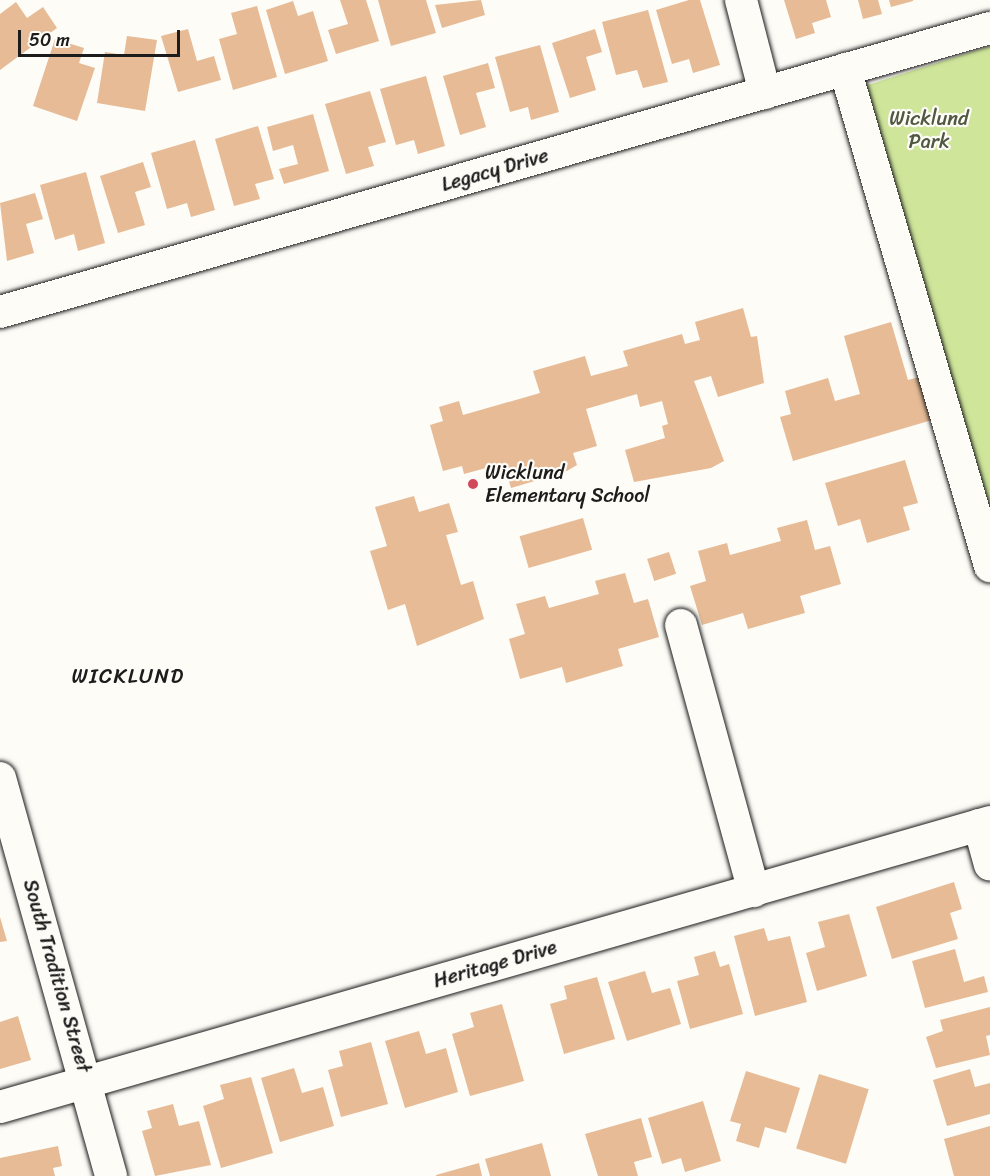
<!DOCTYPE html>
<html>
<head>
<meta charset="utf-8">
<style>
  body { margin:0 }
  #map { position:relative; width:990px; height:1176px; overflow:hidden; background:#fdfcf7; font-family:Sriracha,sans-serif }
  div>[style] { position:absolute }
  .green>* { inset:0; background:#cee59a }
  .building>* { inset:0; background:#e6bb96; transform-origin:0 0 }
  .roads { filter:drop-shadow(0 0 2px #1c1c1c) drop-shadow(0 0 2px #1c1c1c) }
  .minor>* { height:32px; margin:-16px; padding:0 16px; transform-origin:16px; border-radius:16px; background:#fdfcf7 }
  .dots>* { width:16px; height:16px; translate:-50% -50%; box-sizing:border-box; border:3px solid #fdfcf7; border-radius:50% }
  span { translate:-50% -50%; white-space:nowrap; text-align:center; line-height:1.15; -webkit-text-stroke:4.5px #fdfcf7; paint-order:stroke }
  .park-label { font-size:20px; color:#515842 }
  .street-label { font-size:20px; color:#1c1c1c }
  .poi-label { font-size:20px; color:#1c1c1c }
  .left { translate:0 -50%; text-align:left }
  .neighbourhood-label { font-size:21px; color:#1c1c1c; letter-spacing:1.5px }
  .scale { position:absolute; left:18px; top:30px; width:162px; height:27px; box-sizing:border-box; border:3px solid #1c1c1c; border-top:0; padding-left:8px; font-size:18px; line-height:21px; white-space:nowrap; color:#1c1c1c; -webkit-text-stroke:4px #fdfcf7; paint-order:stroke }
</style>
</head>
<body>
<div id="map">
  <div class="green">
    <i style="clip-path:polygon(990px 46px,990px 554px,855px 89px)"></i>
  </div>
  <div class="building">
    <i style="clip-path:polygon(340px 0,366px 0,379px 41px,336px 54px,328px 30px,348px 24px)"></i>
    <i style="clip-path:polygon(378px 0,426px 0,436px 33px,391px 46px)"></i>
    <i style="clip-path:polygon(481px 0,485px 15px,442px 28px,435px 5px)"></i>
    <i style="clip-path:polygon(689px 0,700px 0,720px 65px,693px 73px,689px 59px,672px 64px,656px 10px)"></i>
    <i style="clip-path:polygon(784px 0,826px 0,831px 17px,812px 23px,815px 33px,796px 39px)"></i>
    <i style="clip-path:polygon(858px 0,878px 0,882px 14px,863px 19px)"></i>
    <i style="clip-path:polygon(889px 0,913px 0,913px 1px,891px 7px)"></i>
    <i style="clip-path:polygon(293px 1px,298px 16px,313px 11px,328px 61px,285px 74px,266px 10px)"></i>
    <i style="clip-path:polygon(16px 2px,27px 18px,43px 7px,57px 28px,0 70px,0 14px)"></i>
    <i style="clip-path:polygon(257px 6px,277px 77px,233px 90px,219px 39px,237px 34px,231px 13px)"></i>
    <i style="clip-path:polygon(648px 10px,668px 82px,643px 88px,637px 70px,616px 75px,602px 22px)"></i>
    <i style="clip-path:polygon(188px 29px,197px 61px,214px 56px,221px 80px,178px 92px,161px 36px)"></i>
    <i style="clip-path:polygon(595px 29px,602px 52px,586px 57px,596px 90px,570px 98px,552px 43px)"></i>
    <i style="clip-path:polygon(127px 36px,157px 40px,145px 111px,97px 103px,105px 52px,124px 55px)"></i>
    <i style="clip-path:polygon(55px 39px,84px 48px,79px 63px,95px 68px,77px 121px,33px 106px)"></i>
    <i style="clip-path:polygon(540px 45px,559px 112px,531px 120px,528px 107px,510px 112px,495px 57px)"></i>
    <i style="clip-path:polygon(488px 63px,495px 88px,476px 93px,486px 127px,460px 135px,443px 76px)"></i>
    <i style="clip-path:polygon(426px 76px,445px 146px,418px 154px,414px 140px,396px 145px,380px 89px)"></i>
    <i style="clip-path:polygon(370px 91px,386px 142px,368px 147px,374px 166px,346px 174px,325px 104px)"></i>
    <i style="clip-path:polygon(313px 114px,329px 171px,284px 184px,279px 169px,298px 164px,293px 145px,273px 151px,267px 127px)"></i>
    <i style="clip-path:polygon(258px 126px,274px 179px,255px 184px,260px 199px,234px 206px,215px 139px)"></i>
    <i style="clip-path:polygon(195px 140px,215px 210px,191px 217px,187px 203px,167px 209px,151px 153px)"></i>
    <i style="clip-path:polygon(143px 162px,151px 187px,135px 192px,145px 225px,118px 233px,100px 176px)"></i>
    <i style="clip-path:polygon(86px 172px,105px 243px,78px 251px,74px 234px,55px 240px,40px 185px)"></i>
    <i style="clip-path:polygon(35px 193px,43px 219px,26px 224px,34px 253px,7px 261px,0 203px)"></i>
    <i style="clip-path:polygon(743px 308px,751px 337px,757px 336px,764px 383px,718px 397px,711px 376px,694px 381px,724px 461px,711px 468px,634px 482px,625px 450px,665px 438px,662px 426px,668px 424px,662px 401px,640px 407px,637px 394px,586px 409px,597px 446px,573px 453px,577px 465px,565px 472px,511px 488px,506px 471px,488px 477px,486px 468px,464px 474px,462px 466px,443px 471px,430px 425px,443px 421px,439px 407px,459px 401px,463px 415px,540px 393px,533px 371px,585px 356px,591px 376px,628px 366px,623px 351px,682px 334px,685px 344px,700px 340px,695px 322px)"></i>
    <i style="clip-path:polygon(891px 322px,908px 380px,919px 377px,932px 420px,793px 461px,780px 417px,791px 414px,785px 391px,828px 378px,835px 401px,860px 394px,844px 336px)"></i>
    <i style="clip-path:polygon(905px 460px,918px 503px,903px 507px,910px 530px,867px 543px,860px 519px,838px 526px,825px 483px)"></i>
    <i style="clip-path:polygon(414px 496px,419px 512px,449px 503px,458px 532px,446px 535px,461px 585px,473px 581px,484px 619px,417px 646px,405px 604px,388px 610px,370px 551px,387px 546px,375px 507px)"></i>
    <i style="left:583px;top:518px;width:33px;height:66px;rotate:74deg"></i>
    <i style="clip-path:polygon(807px 520px,815px 550px,830px 546px,841px 584px,800px 596px,805px 613px,748px 629px,743px 613px,702px 625px,690px 586px,706px 581px,698px 551px,727px 543px,730px 555px,781px 541px,777px 528px)"></i>
    <i style="left:669px;top:552px;width:23px;height:23px;rotate:72deg"></i>
    <i style="clip-path:polygon(625px 573px,634px 603px,648px 599px,659px 637px,618px 649px,623px 666px,566px 683px,562px 667px,520px 679px,509px 639px,525px 634px,516px 604px,545px 596px,549px 608px,599px 594px,595px 581px)"></i>
    <i style="clip-path:polygon(954px 882px,962px 909px,950px 913px,958px 939px,892px 959px,876px 907px)"></i>
    <i style="clip-path:polygon(849px 914px,867px 976px,817px 991px,806px 953px,825px 947px,818px 922px)"></i>
    <i style="clip-path:polygon(0 917px,7px 941px,0 942px)"></i>
    <i style="clip-path:polygon(764px 928px,768px 941px,790px 936px,807px 1002px,755px 1016px,734px 936px)"></i>
    <i style="clip-path:polygon(955px 949px,964px 982px,984px 976px,988px 992px,925px 1008px,912px 961px)"></i>
    <i style="clip-path:polygon(715px 951px,720px 967px,729px 964px,743px 1014px,690px 1029px,677px 981px,699px 975px,694px 957px)"></i>
    <i style="clip-path:polygon(645px 971px,652px 993px,670px 988px,681px 1024px,627px 1041px,608px 982px)"></i>
    <i style="clip-path:polygon(597px 977px,615px 1039px,564px 1054px,550px 1004px,567px 999px,564px 986px)"></i>
    <i style="clip-path:polygon(502px 1004px,524px 1081px,470px 1096px,452px 1034px,474px 1027px,470px 1013px)"></i>
    <i style="clip-path:polygon(990px 1007px,990px 1035px,986px 1036px,990px 1055px,936px 1068px,926px 1037px,943px 1031px,940px 1020px)"></i>
    <i style="clip-path:polygon(18px 1016px,31px 1060px,0 1069px,0 1022px)"></i>
    <i style="clip-path:polygon(419px 1031px,426px 1054px,446px 1048px,458px 1092px,405px 1108px,385px 1041px)"></i>
    <i style="clip-path:polygon(371px 1042px,388px 1104px,341px 1117px,328px 1070px,343px 1066px,339px 1051px)"></i>
    <i style="clip-path:polygon(294px 1068px,302px 1093px,323px 1087px,334px 1126px,280px 1142px,261px 1078px)"></i>
    <i style="clip-path:polygon(970px 1069px,975px 1087px,990px 1083px,990px 1114px,947px 1126px,933px 1080px)"></i>
    <i style="clip-path:polygon(746px 1071px,800px 1088px,786px 1133px,765px 1127px,759px 1148px,736px 1141px,741px 1124px,730px 1121px)"></i>
    <i style="left:819px;top:1074px;width:52px;height:78px;rotate:17deg"></i>
    <i style="clip-path:polygon(251px 1077px,273px 1153px,221px 1168px,203px 1106px,224px 1099px,220px 1085px)"></i>
    <i style="clip-path:polygon(703px 1101px,721px 1161px,685px 1172px,681px 1158px,662px 1164px,648px 1118px)"></i>
    <i style="clip-path:polygon(173px 1104px,179px 1126px,199px 1121px,211px 1165px,155px 1176px,142px 1131px,152px 1128px,147px 1111px)"></i>
    <i style="clip-path:polygon(641px 1118px,652px 1157px,634px 1162px,638px 1176px,598px 1176px,585px 1134px)"></i>
    <i style="clip-path:polygon(990px 1126px,990px 1176px,954px 1176px,944px 1139px)"></i>
    <i style="clip-path:polygon(542px 1143px,551px 1176px,490px 1176px,485px 1159px)"></i>
    <i style="clip-path:polygon(58px 1146px,62px 1166px,53px 1168px,55px 1176px,0 1176px,0 1158px)"></i>
    <i style="clip-path:polygon(479px 1163px,482px 1176px,436px 1176px,436px 1175px)"></i>
  </div>
  <div class="roads">
    <div class="minor">
      <i style="left:741px;top:0;width:96px;rotate:75.5deg"></i>
      <i style="left:845px;top:69px;width:518px;rotate:73.74deg"></i>
      <i style="left:0;top:312px;width:1030px;rotate:-16.01deg"></i>
      <i style="left:681px;top:625px;width:276px;rotate:74.7deg"></i>
      <i style="left:0;top:778px;width:413px;rotate:74.4deg"></i>
      <i style="left:979px;top:825px;width:41px;rotate:74.6deg"></i>
      <i style="left:0;top:1107px;width:1030px;rotate:-16.06deg"></i>
    </div>
  </div>
  <div class="dots">
    <i style="left:473px;top:484px;background:#d1495b"></i>
  </div>
  <div class="park-label">
    <span style="left:929px;top:130px">Wicklund<br>Park</span>
  </div>
  <div class="street-label">
    <span style="left:495px;top:170px;rotate:-16deg">Legacy Drive</span>
    <span style="left:495px;top:964px;rotate:-16deg">Heritage Drive</span>
    <span style="left:57px;top:976px;rotate:74deg">South Tradition Street</span>
  </div>
  <div class="poi-label">
    <span class="left" style="left:485px;top:484px">Wicklund<br>Elementary School</span>
  </div>
  <div class="neighbourhood-label">
    <span style="left:128px;top:676px">WICKLUND</span>
  </div>
  <div class="scale">50 m</div>
</div>
</body>
</html>
